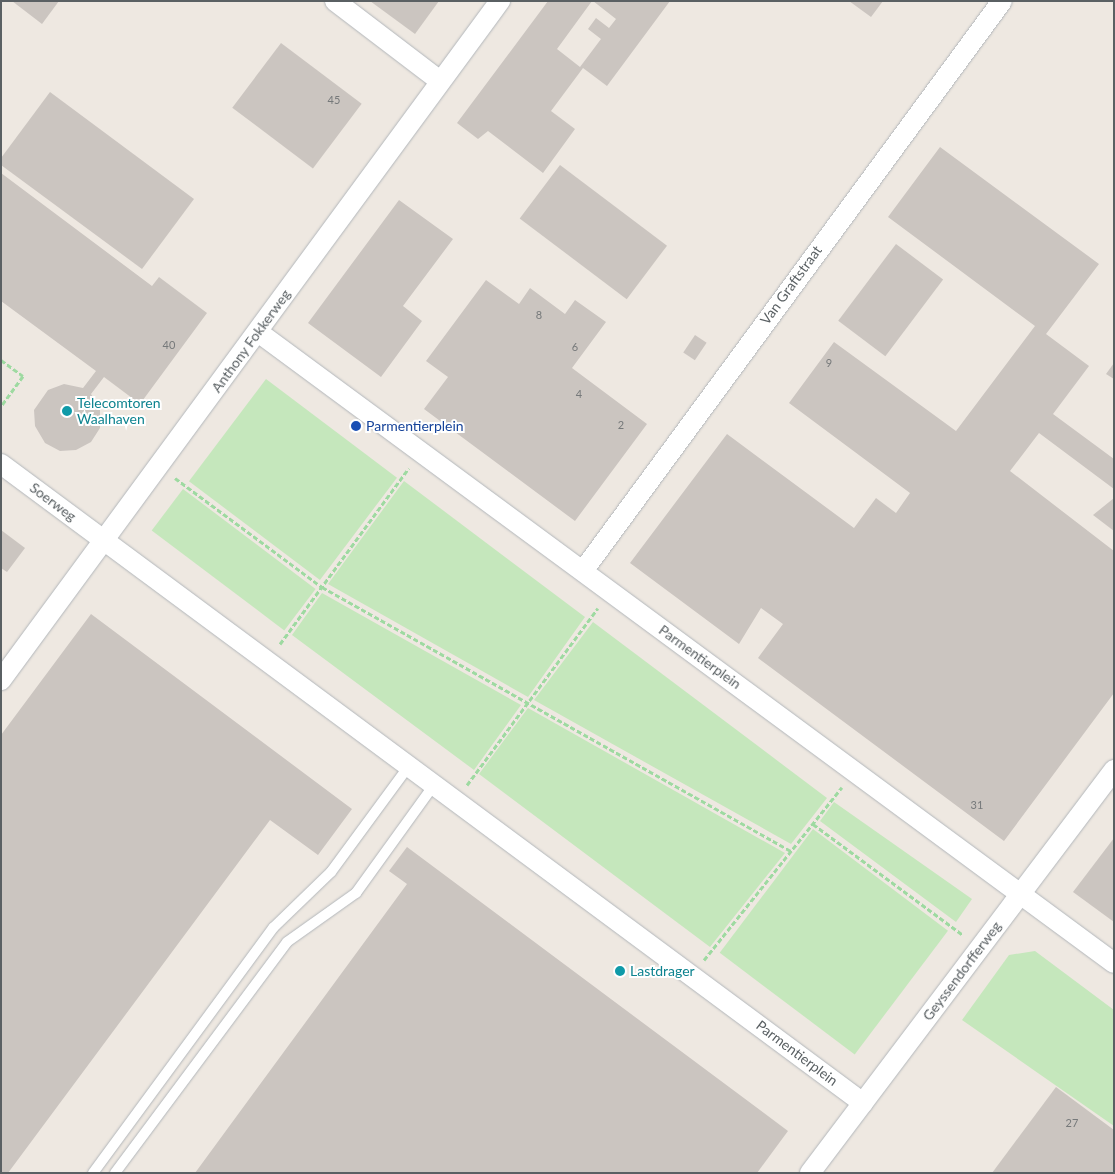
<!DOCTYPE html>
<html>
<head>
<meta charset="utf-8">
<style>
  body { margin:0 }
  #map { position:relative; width:1115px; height:1174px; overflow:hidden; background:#eee8e1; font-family:Lato,sans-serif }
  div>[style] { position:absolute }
  .green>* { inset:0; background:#c5e7bc; transform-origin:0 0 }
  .building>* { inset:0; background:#cbc5c0; transform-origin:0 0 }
  .path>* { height:3px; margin-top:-1.5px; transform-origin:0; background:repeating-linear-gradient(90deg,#9edaa1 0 5px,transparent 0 7.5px) }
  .roads { filter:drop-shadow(0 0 1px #b2b6ba) drop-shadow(0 0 1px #b2b6ba) }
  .service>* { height:10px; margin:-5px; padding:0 5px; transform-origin:5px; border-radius:5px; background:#fff }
  .minor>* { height:20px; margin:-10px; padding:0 10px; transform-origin:10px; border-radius:10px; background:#fff }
  .dots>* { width:14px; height:14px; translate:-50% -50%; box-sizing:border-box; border:2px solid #fff; border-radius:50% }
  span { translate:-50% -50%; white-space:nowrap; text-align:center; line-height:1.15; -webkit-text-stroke:4px #fff; paint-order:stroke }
  .number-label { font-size:11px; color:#76797a }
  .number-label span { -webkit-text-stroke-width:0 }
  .street-label { font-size:14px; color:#5a6063 }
  .culture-label { font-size:14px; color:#0d838f }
  .left { translate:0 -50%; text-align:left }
  .transit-label { font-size:14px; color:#164399 }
  .frame { position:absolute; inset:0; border:2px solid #5a6063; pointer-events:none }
</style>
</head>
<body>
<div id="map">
  <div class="green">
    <i style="left:266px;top:379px;width:164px;height:128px;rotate:37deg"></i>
    <i style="clip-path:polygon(404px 481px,585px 617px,528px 697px,328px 584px)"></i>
    <i style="left:183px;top:489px;width:166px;height:52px;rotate:37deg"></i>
    <i style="clip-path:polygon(322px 593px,521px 705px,474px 770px,292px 635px)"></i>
    <i style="clip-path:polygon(593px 622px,827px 798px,791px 844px,534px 700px)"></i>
    <i style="clip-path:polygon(528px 708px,785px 853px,710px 947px,479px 774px)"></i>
    <i style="clip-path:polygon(834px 802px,972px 899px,956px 922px,820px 821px)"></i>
    <i style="left:813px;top:829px;width:169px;height:155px;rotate:37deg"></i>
    <i style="clip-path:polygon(1035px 951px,1114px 1010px,1114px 1126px,962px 1020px,1009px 955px)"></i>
  </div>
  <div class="building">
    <i style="clip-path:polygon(12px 1px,59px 1px,42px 24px)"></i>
    <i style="clip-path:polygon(370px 1px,439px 1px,415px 34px)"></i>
    <i style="clip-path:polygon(548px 1px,592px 1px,557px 49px,580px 67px,601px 39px,588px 29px,596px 18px,609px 28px,616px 19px,593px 1px,670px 1px,607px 86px,583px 68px,551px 111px,575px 129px,543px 173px,488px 131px,478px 139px,457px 123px)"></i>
    <i style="clip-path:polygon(849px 1px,883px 1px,871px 17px)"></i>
    <i style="left:281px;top:43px;width:101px;height:81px;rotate:37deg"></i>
    <i style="clip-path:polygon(50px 92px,194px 199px,142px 269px,1px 165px,1px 158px)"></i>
    <i style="clip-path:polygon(940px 147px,1099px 264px,1046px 334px,1089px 366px,1053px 414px,1114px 459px,1114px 489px,1039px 433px,1010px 471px,1114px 551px,1114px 693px,1004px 841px,758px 658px,783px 624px,761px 608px,739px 644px,630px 563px,727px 434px,854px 528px,876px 498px,896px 513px,910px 493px,789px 403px,834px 342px,956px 431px,1035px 326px,888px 217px)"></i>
    <i style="left:560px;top:165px;width:134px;height:67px;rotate:37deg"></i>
    <i style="clip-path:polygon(1px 173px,152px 286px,159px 277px,207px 313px,140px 404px,104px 377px,91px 394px,100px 408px,100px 428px,91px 442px,76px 450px,60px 451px,45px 443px,35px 426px,34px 410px,48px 390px,64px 384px,83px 388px,96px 371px,1px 301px)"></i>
    <i style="clip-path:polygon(399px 200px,453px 239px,403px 306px,422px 321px,381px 377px,308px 323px)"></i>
    <i style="left:896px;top:244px;width:59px;height:96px;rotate:37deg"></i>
    <i style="clip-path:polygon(486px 280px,519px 304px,530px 288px,565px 314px,575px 300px,606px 322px,572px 368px,647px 424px,575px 521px,424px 409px,448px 377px,426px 361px)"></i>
    <i style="left:695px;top:335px;width:14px;height:21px;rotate:34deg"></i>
    <i style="clip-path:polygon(1114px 363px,1114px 379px,1106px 374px)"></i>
    <i style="clip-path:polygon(1114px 498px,1114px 531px,1093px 515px)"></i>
    <i style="clip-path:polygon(1px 530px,25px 548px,7px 572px,1px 568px)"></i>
    <i style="clip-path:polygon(91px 614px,352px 809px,318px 855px,270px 820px,8px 1173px,1px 1173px,1px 735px)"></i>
    <i style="clip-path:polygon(1114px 838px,1114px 922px,1073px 892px)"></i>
    <i style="clip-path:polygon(407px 847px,788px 1131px,757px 1173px,195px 1173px,407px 884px,389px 871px)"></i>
    <i style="clip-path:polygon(1056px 1087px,1114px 1130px,1114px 1173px,992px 1173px)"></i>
  </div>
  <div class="path">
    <i style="left:1px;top:360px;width:27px;rotate:36deg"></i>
    <i style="left:23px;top:376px;width:37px;rotate:126deg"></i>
    <i style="left:175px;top:478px;width:183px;rotate:36.6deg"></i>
    <i style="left:322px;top:587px;width:538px;rotate:29.38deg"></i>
    <i style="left:280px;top:644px;width:218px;rotate:-53.8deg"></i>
    <i style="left:467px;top:785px;width:220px;rotate:-53.5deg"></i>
    <i style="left:813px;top:824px;width:187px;rotate:36.5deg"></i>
    <i style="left:704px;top:960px;width:221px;rotate:-51.4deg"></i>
  </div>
  <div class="roads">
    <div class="service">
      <i style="left:93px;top:1173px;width:305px;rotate:-53.7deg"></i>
      <i style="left:274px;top:927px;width:79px;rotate:-44deg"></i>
      <i style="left:331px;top:872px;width:132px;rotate:-53.7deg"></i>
      <i style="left:115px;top:1173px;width:288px;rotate:-53.3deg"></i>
      <i style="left:287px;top:942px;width:85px;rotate:-35.4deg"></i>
      <i style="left:356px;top:893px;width:133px;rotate:-54.2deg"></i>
    </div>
    <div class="minor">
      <i style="left:335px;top:1px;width:132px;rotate:37.3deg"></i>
      <i style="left:258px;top:332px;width:1063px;rotate:36.4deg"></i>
      <i style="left:1px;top:464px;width:1073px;rotate:36.55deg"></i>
      <i style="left:583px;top:571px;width:707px;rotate:-53.68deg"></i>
      <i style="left:1px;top:680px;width:843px;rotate:-53.69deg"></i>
      <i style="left:810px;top:1173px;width:505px;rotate:-52.97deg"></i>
    </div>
  </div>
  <div class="dots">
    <i style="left:67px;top:411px;background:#0f9aa8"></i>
    <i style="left:356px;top:426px;background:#1a4fb4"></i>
    <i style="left:620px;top:971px;background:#0f9aa8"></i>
  </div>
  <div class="number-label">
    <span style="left:334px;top:100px">45</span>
    <span style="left:539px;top:315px">8</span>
    <span style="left:169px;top:345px">40</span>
    <span style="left:575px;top:347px">6</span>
    <span style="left:829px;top:363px">9</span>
    <span style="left:579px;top:394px">4</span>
    <span style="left:621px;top:425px">2</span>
    <span style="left:977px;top:805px">31</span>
    <span style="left:1072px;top:1123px">27</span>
  </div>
  <div class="street-label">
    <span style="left:791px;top:285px;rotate:-54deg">Van Graftstraat</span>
    <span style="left:251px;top:341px;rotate:-54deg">Anthony Fokkerweg</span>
    <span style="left:53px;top:502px;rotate:37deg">Soerweg</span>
    <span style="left:700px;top:657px;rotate:36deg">Parmentierplein</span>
    <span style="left:962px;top:971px;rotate:-53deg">Geyssendorfferweg</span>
    <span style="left:797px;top:1053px;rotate:37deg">Parmentierplein</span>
  </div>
  <div class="culture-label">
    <span class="left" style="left:77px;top:411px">Telecomtoren<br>Waalhaven</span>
    <span class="left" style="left:630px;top:971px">Lastdrager</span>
  </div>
  <div class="transit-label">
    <span class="left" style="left:366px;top:426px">Parmentierplein</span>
  </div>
  <div class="frame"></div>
</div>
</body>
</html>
